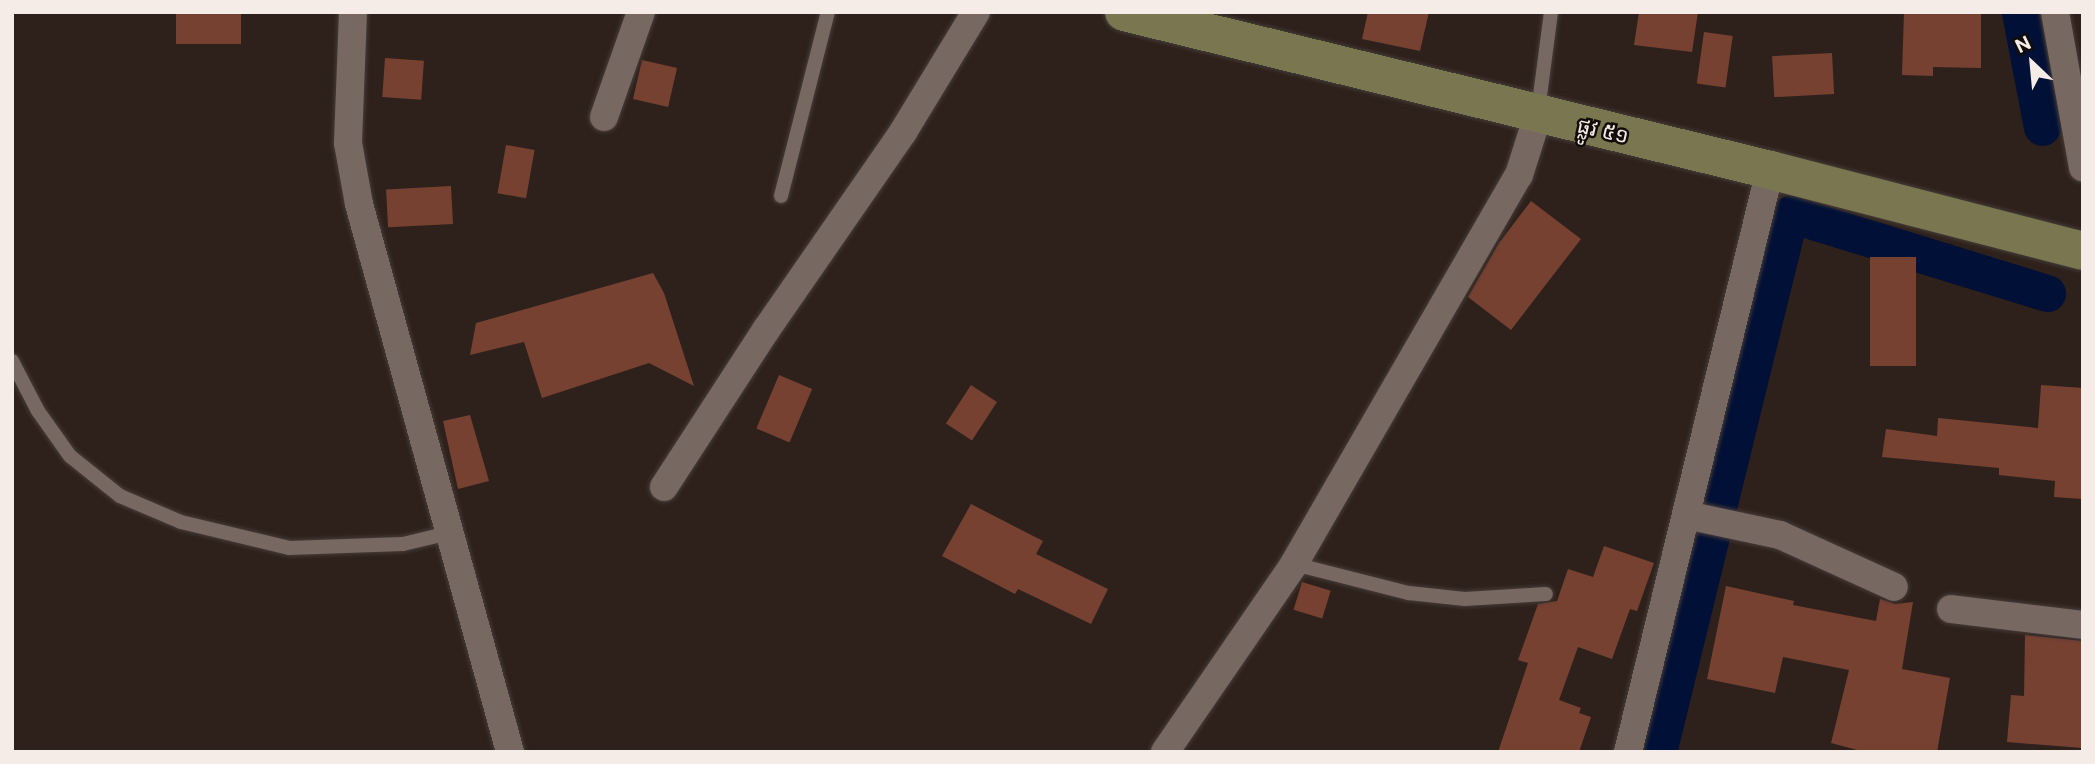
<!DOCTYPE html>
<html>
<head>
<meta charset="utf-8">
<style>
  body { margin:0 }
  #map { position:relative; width:2095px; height:764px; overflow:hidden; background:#2e211b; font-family:"Public Sans","Noto Sans Khmer",sans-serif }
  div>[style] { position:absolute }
  .canal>* { height:37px; margin:-18.5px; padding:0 18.5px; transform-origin:18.5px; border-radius:18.5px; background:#001036 }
  .building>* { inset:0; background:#774132; transform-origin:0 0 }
  .roads { filter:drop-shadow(0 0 2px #463c38) drop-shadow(0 0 2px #463c38) }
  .lane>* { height:14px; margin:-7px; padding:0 7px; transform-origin:7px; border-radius:7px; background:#786862 }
  .street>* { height:28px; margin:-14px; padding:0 14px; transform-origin:14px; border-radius:14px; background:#786862 }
  .secondary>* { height:38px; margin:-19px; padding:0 19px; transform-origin:19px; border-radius:19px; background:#7a7750 }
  span { translate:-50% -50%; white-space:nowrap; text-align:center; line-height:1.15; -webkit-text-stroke:5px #120c09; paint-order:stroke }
  .street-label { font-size:21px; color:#f5ece8 }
  .frame { position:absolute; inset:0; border:14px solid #f5ece8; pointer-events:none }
  .north { position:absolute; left:1997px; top:28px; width:70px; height:70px; -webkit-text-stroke:5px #120c09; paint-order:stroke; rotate:334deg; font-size:19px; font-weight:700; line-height:28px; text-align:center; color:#f5ece8 }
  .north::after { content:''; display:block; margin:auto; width:24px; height:32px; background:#f5ece8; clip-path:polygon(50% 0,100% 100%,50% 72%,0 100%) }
</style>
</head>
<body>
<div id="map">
  <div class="canal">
    <i style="left:2020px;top:12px;width:117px;rotate:79.2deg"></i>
    <i style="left:1658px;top:752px;width:554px;rotate:-76.21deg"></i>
    <i style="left:1790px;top:214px;width:269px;rotate:17.1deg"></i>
  </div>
  <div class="building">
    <i style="left:176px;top:12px;width:65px;height:32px"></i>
    <i style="clip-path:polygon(1368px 12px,1429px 12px,1420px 51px,1362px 39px)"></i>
    <i style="clip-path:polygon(1639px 12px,1698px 12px,1692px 52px,1634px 45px)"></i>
    <i style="clip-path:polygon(1904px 12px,1981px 12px,1981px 68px,1933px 67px,1933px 76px,1902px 75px)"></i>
    <i style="left:1704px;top:32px;width:29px;height:52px;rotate:8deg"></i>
    <i style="left:1832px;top:53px;width:41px;height:60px;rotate:87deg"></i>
    <i style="left:385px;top:58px;width:39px;height:39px;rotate:4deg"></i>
    <i style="left:642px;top:60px;width:36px;height:40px;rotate:13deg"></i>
    <i style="left:506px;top:145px;width:29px;height:49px;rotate:10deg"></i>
    <i style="left:451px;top:186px;width:38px;height:65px;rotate:87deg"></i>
    <i style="clip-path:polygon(1531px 201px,1581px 239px,1511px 330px,1468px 297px,1499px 243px)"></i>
    <i style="left:1870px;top:257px;width:46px;height:109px"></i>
    <i style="clip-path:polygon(653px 273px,664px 293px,694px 386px,649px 363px,542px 398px,524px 342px,470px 355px,476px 323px)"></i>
    <i style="left:779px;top:375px;width:36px;height:58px;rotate:23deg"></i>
    <i style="left:971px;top:385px;width:31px;height:46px;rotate:33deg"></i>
    <i style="clip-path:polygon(2041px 385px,2083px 388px,2083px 499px,2054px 497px,2055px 481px,1999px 475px,1999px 468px,1882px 457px,1886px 429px,1937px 436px,1938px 418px,2038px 428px)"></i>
    <i style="clip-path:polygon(470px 415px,489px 481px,458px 489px,443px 421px)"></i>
    <i style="clip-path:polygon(971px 504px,1043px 541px,1036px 554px,1108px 589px,1091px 624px,1018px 589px,1015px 594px,942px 556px)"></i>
    <i style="clip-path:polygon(1604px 546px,1654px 563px,1637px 611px,1630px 609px,1612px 659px,1578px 647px,1559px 700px,1581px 708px,1579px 713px,1591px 717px,1579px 752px,1498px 752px,1528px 663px,1518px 660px,1538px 604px,1557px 601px,1568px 569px,1593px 577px)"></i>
    <i style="left:1302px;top:582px;width:30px;height:29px;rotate:17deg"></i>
    <i style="clip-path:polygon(1726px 586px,1794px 601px,1793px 605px,1876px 621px,1880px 599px,1895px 604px,1913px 602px,1902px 669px,1950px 678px,1937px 752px,1865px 752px,1831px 743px,1849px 670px,1783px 657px,1775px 693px,1707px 679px)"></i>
    <i style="clip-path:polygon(2025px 635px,2083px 641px,2083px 748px,2007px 742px,2011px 695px,2024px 696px)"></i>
  </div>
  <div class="roads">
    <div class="lane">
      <i style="left:1538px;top:111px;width:100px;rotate:-82.5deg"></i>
      <i style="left:781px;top:196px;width:190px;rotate:-75.7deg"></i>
      <i style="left:12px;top:361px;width:56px;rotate:62.5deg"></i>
      <i style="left:38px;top:411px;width:55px;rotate:54.6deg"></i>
      <i style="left:70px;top:456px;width:64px;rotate:38.7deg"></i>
      <i style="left:120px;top:496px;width:66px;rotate:23.1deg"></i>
      <i style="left:181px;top:522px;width:111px;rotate:13.5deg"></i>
      <i style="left:289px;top:548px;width:114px;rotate:-2deg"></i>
      <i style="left:403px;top:544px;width:47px;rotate:-13.4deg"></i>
      <i style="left:1294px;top:564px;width:119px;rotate:14.2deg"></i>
      <i style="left:1409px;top:593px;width:56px;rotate:6.1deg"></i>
      <i style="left:1465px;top:599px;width:81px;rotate:-3.5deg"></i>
    </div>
    <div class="street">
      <i style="left:353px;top:12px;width:131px;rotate:92.2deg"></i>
      <i style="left:348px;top:143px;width:62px;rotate:79.8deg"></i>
      <i style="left:359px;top:204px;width:568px;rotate:74.59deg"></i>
      <i style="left:2055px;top:12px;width:158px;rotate:79.8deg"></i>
      <i style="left:604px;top:117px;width:111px;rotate:-70.6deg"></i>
      <i style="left:664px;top:487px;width:187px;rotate:-57deg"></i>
      <i style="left:766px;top:330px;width:241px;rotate:-55.3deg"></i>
      <i style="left:903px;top:132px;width:140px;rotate:-58.7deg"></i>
      <i style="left:1686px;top:515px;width:96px;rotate:12deg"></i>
      <i style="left:1780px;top:535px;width:125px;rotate:24.5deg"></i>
      <i style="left:1951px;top:609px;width:133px;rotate:6.9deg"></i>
      <i style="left:1165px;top:752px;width:228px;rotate:-55.5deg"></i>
      <i style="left:1294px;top:564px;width:449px;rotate:-60deg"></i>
      <i style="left:1519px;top:175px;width:63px;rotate:-72.4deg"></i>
      <i style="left:1628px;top:752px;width:599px;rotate:-76.29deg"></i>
    </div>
    <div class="secondary">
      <i style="left:1124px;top:12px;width:665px;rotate:13.74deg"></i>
      <i style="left:1770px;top:170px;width:323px;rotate:14.5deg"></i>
    </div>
  </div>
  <div class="street-label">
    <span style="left:1603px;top:131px;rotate:13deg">ផ្លូវ ៥១</span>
  </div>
  <div class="frame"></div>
  <div class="north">N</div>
</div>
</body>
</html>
